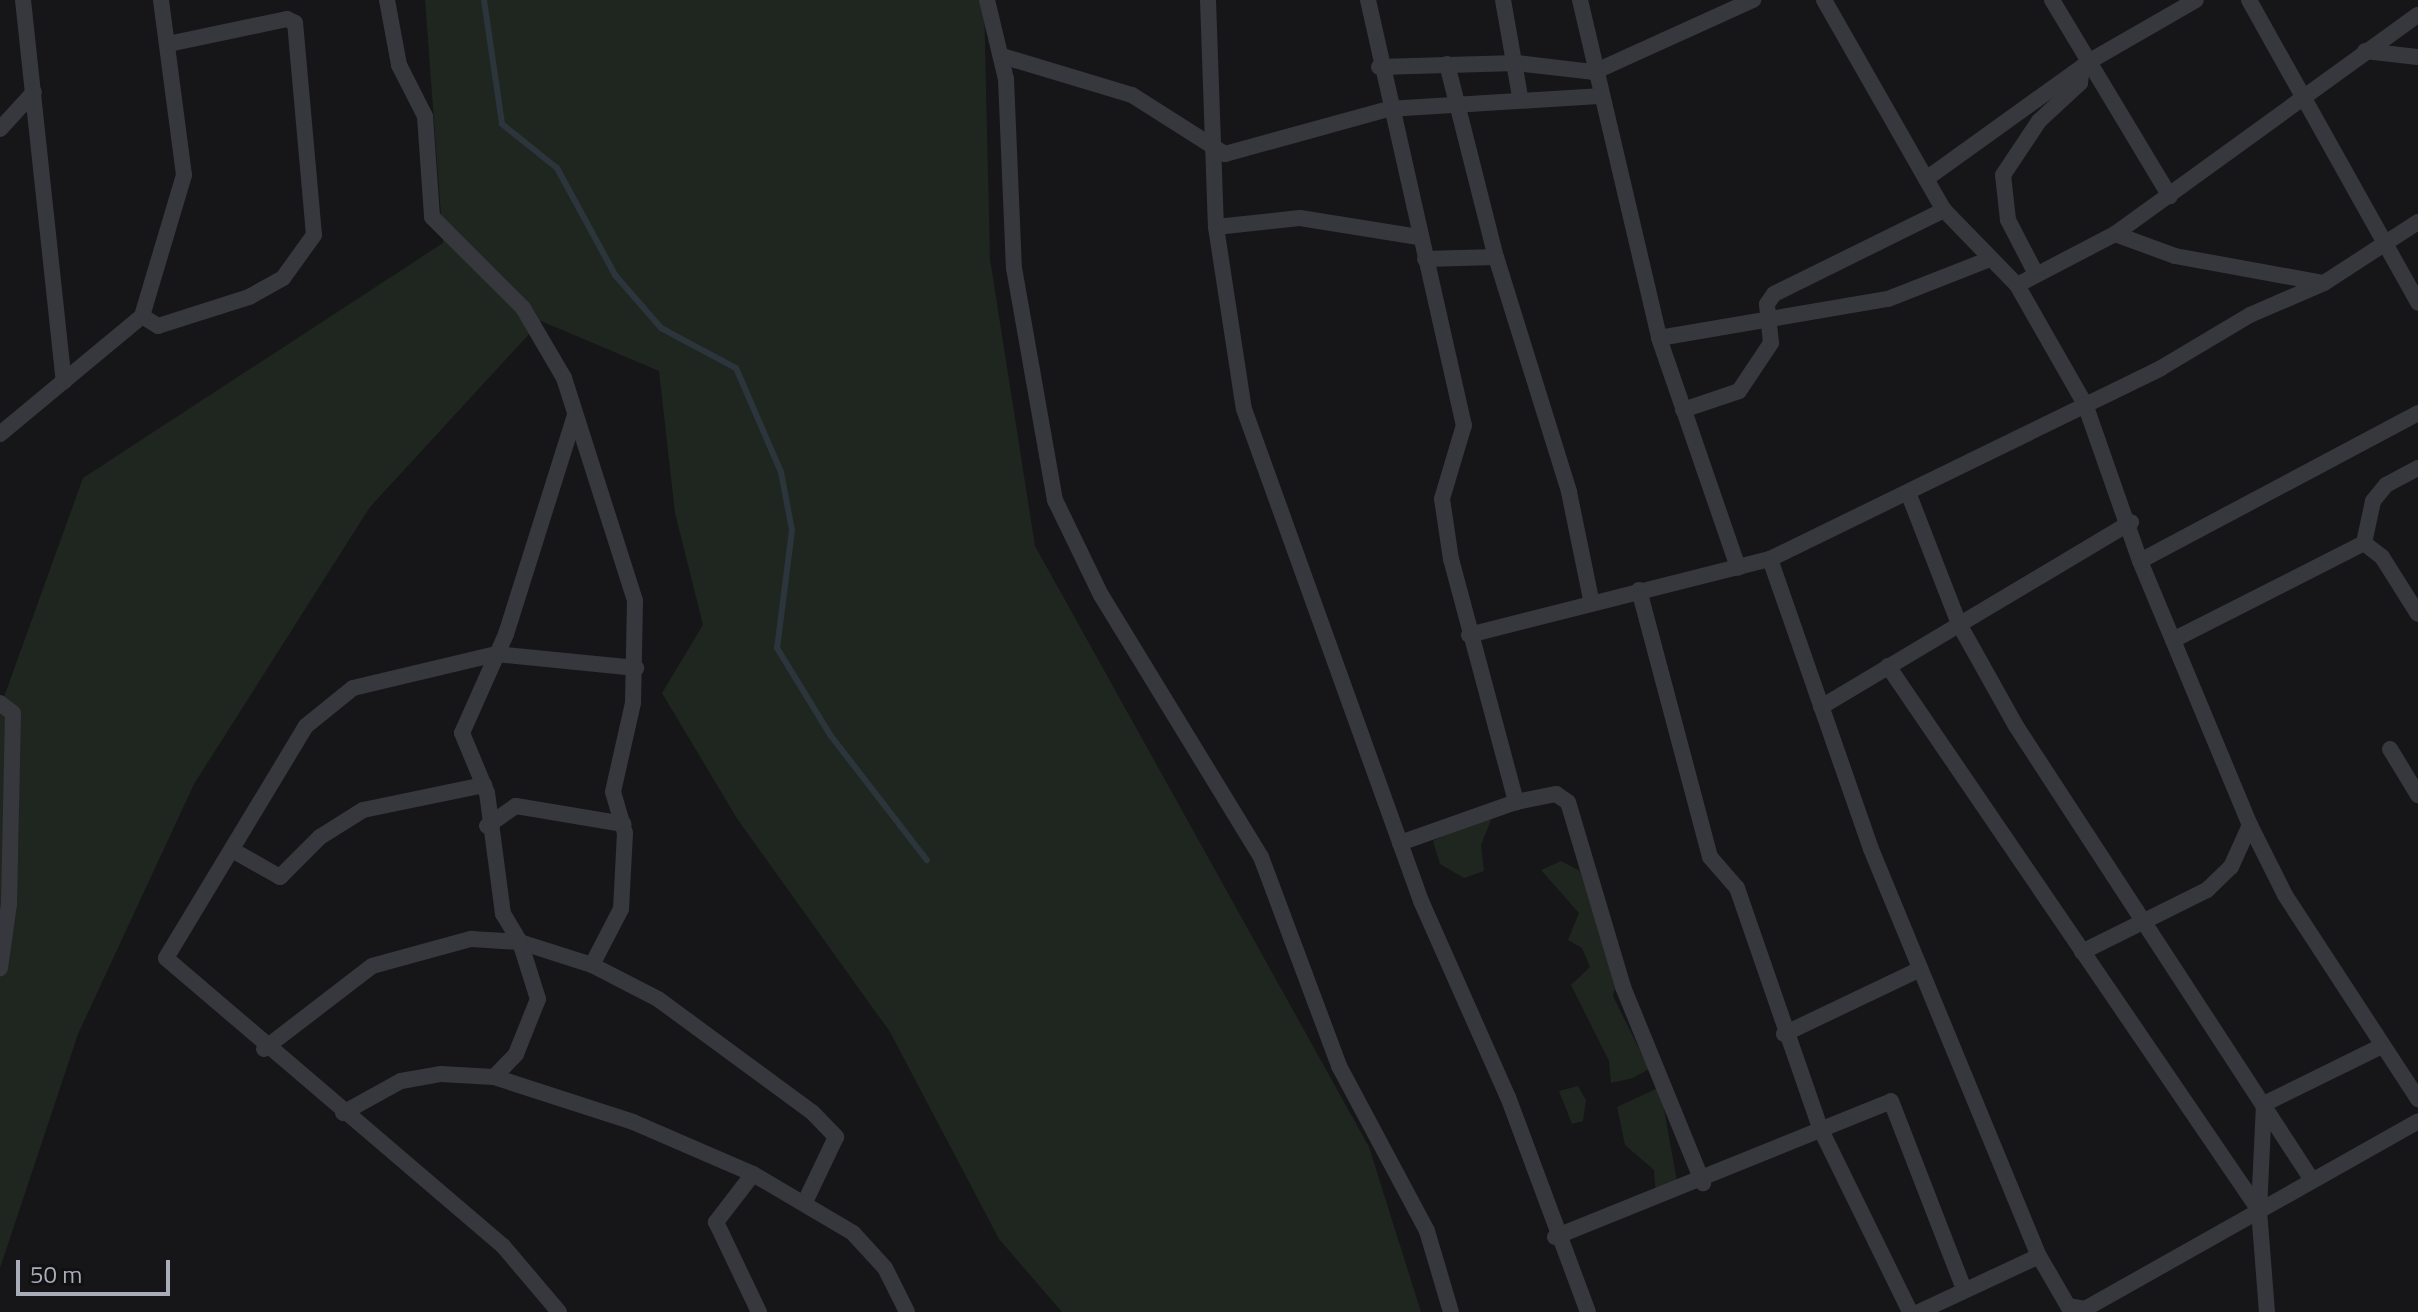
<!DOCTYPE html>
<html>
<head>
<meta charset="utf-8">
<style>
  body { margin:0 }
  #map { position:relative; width:2418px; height:1312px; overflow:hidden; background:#161618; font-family:"Titillium Web",sans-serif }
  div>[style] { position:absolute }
  .green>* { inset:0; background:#1e261f }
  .stream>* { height:6px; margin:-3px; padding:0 3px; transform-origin:3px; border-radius:3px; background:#2c353c }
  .minor>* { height:16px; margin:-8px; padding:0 8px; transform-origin:8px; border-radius:8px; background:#37383d }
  span { translate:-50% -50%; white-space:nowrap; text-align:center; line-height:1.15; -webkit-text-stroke:7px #111113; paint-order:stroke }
  .scale { position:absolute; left:16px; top:1260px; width:154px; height:36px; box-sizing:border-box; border:4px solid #a8adb8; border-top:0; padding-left:10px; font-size:24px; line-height:28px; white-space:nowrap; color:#a8adb8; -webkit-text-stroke:6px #111113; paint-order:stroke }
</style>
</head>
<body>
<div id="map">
  <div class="green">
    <i style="clip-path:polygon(425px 0,984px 0,990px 259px,1035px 546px,1369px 1147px,1421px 1312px,1062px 1312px,999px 1239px,890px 1032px,738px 820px,662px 693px,703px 625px,675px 513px,659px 371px,541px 321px,370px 507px,194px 784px,78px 1034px,0 1268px,0 708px,83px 478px,443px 243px)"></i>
    <i style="clip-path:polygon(1482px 817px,1491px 820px,1481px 845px,1484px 871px,1464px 878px,1440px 864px,1433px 841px)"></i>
    <i style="clip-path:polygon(1561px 861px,1580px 871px,1616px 983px,1613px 996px,1649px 1069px,1633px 1078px,1611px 1083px,1609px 1061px,1571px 985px,1590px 967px,1582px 948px,1568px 940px,1579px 913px,1541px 870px)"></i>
    <i style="clip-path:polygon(1578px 1086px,1586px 1100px,1583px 1121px,1572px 1124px,1559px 1091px)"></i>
    <i style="clip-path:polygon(1660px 1087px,1678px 1187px,1656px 1196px,1654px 1170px,1625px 1145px,1617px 1107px)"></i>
  </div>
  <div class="stream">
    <i style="left:484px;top:0;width:125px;rotate:81.7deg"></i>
    <i style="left:502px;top:124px;width:70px;rotate:38.7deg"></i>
    <i style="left:557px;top:168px;width:122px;rotate:61.5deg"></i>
    <i style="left:615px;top:275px;width:70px;rotate:49deg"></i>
    <i style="left:661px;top:328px;width:85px;rotate:28.1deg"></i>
    <i style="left:736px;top:368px;width:113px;rotate:66.6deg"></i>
    <i style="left:781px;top:472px;width:59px;rotate:79.3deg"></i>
    <i style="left:792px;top:530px;width:119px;rotate:97.2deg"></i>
    <i style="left:777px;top:648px;width:103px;rotate:58.5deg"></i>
    <i style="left:831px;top:736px;width:157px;rotate:52.3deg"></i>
  </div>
  <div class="minor">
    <i style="left:23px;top:0;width:384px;rotate:83.9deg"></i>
    <i style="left:387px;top:0;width:66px;rotate:79.5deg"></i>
    <i style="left:399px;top:65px;width:57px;rotate:63deg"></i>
    <i style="left:425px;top:116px;width:101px;rotate:86deg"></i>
    <i style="left:432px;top:217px;width:129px;rotate:45deg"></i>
    <i style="left:523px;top:308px;width:81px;rotate:59.6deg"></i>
    <i style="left:564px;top:378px;width:234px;rotate:72.3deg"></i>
    <i style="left:635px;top:601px;width:102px;rotate:91.1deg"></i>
    <i style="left:633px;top:703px;width:91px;rotate:102.7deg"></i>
    <i style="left:613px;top:792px;width:43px;rotate:73.7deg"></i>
    <i style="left:625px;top:833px;width:76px;rotate:93deg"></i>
    <i style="left:621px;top:909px;width:63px;rotate:117.4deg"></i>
    <i style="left:987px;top:0;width:81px;rotate:76.5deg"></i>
    <i style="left:1006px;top:79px;width:189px;rotate:87.6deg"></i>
    <i style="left:1014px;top:268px;width:236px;rotate:80deg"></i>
    <i style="left:1055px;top:500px;width:106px;rotate:64.2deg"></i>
    <i style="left:1101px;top:595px;width:307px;rotate:58.6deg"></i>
    <i style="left:1261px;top:857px;width:223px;rotate:69.5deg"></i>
    <i style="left:1339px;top:1066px;width:187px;rotate:61.9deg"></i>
    <i style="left:1427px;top:1231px;width:84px;rotate:73.5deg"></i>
    <i style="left:1208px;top:0;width:227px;rotate:88deg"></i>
    <i style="left:1216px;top:227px;width:184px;rotate:81.3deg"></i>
    <i style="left:1244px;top:409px;width:523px;rotate:70.21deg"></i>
    <i style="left:1421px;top:901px;width:214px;rotate:66.1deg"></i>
    <i style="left:1508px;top:1097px;width:229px;rotate:69.6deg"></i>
    <i style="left:1368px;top:0;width:436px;rotate:77.3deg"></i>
    <i style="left:1464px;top:425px;width:77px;rotate:106.6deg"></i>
    <i style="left:1442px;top:499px;width:61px;rotate:81.5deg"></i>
    <i style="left:1451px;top:559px;width:252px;rotate:75deg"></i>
    <i style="left:1503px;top:0;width:97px;rotate:80deg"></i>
    <i style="left:1580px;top:0;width:347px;rotate:76.8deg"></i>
    <i style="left:1659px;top:338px;width:243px;rotate:71deg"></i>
    <i style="left:1824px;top:0;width:242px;rotate:60.3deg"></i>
    <i style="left:1944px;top:210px;width:105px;rotate:45.8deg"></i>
    <i style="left:2017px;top:285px;width:137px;rotate:60.3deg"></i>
    <i style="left:2085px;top:404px;width:166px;rotate:70.7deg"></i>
    <i style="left:2140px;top:561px;width:286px;rotate:67.4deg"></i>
    <i style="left:2250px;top:825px;width:78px;rotate:63.4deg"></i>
    <i style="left:2285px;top:895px;width:244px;rotate:56.9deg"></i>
    <i style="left:2052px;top:0;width:229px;rotate:59deg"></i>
    <i style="left:2249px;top:0;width:347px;rotate:60.8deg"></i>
    <i style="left:2365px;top:51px;width:53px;rotate:6.5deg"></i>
    <i style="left:1002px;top:56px;width:136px;rotate:16.7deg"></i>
    <i style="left:1132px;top:95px;width:110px;rotate:32.4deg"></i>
    <i style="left:1225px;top:154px;width:169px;rotate:-15.4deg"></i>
    <i style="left:1388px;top:109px;width:211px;rotate:-3.5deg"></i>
    <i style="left:1447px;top:64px;width:199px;rotate:75.8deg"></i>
    <i style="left:1379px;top:67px;width:138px;rotate:-1.7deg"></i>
    <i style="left:1517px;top:63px;width:78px;rotate:6.7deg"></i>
    <i style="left:1594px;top:72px;width:175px;rotate:-24.4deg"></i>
    <i style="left:0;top:129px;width:50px;rotate:-47.4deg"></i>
    <i style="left:1926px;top:179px;width:202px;rotate:-35.7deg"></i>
    <i style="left:2090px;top:61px;width:122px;rotate:-29.9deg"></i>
    <i style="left:1216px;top:227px;width:84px;rotate:-6.1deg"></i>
    <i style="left:1300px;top:218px;width:120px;rotate:9.1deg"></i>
    <i style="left:2115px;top:234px;width:64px;rotate:20.1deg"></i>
    <i style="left:2175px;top:256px;width:150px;rotate:10.3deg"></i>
    <i style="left:1425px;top:259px;width:71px;rotate:-1.6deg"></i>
    <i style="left:1496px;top:257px;width:246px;rotate:72.7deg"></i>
    <i style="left:1569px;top:492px;width:109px;rotate:78.4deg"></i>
    <i style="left:2035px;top:272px;width:59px;rotate:-117.4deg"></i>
    <i style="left:2008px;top:220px;width:45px;rotate:-96.3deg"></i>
    <i style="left:2003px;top:175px;width:65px;rotate:-56.3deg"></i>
    <i style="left:2039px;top:121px;width:56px;rotate:-42.8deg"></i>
    <i style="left:2080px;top:83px;width:16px;rotate:-83deg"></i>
    <i style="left:2017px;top:285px;width:110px;rotate:-27.5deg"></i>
    <i style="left:2115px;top:234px;width:374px;rotate:-35.9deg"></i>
    <i style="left:142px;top:316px;width:19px;rotate:32deg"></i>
    <i style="left:158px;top:326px;width:96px;rotate:-17.7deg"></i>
    <i style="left:249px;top:297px;width:39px;rotate:-29deg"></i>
    <i style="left:283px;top:278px;width:53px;rotate:-54.2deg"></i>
    <i style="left:314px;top:235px;width:213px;rotate:-95.1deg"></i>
    <i style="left:295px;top:23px;width:9px;rotate:-153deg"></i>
    <i style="left:287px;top:19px;width:122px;rotate:168.1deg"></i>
    <i style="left:1659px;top:338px;width:232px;rotate:-9.7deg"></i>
    <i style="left:1888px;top:299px;width:110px;rotate:-21.4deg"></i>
    <i style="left:1683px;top:410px;width:59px;rotate:-18.7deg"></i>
    <i style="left:1739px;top:391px;width:58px;rotate:-56.3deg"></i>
    <i style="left:1771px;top:343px;width:39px;rotate:-96deg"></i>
    <i style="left:1767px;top:304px;width:12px;rotate:-55deg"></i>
    <i style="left:1774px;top:294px;width:190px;rotate:-26.3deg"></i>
    <i style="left:0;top:434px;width:185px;rotate:-39.7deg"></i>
    <i style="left:142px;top:316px;width:147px;rotate:-73.4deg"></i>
    <i style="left:184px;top:175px;width:177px;rotate:-97.5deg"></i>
    <i style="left:1909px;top:495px;width:138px;rotate:68.8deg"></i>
    <i style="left:1959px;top:624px;width:117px;rotate:60.8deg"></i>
    <i style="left:2016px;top:726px;width:542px;rotate:56.9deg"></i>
    <i style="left:2364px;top:543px;width:43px;rotate:-77.9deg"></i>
    <i style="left:2373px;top:501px;width:21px;rotate:-51deg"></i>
    <i style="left:2386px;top:485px;width:36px;rotate:-28deg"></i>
    <i style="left:1770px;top:559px;width:307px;rotate:70.8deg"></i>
    <i style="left:1871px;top:849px;width:440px;rotate:67.6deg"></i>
    <i style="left:2039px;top:1256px;width:58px;rotate:59.9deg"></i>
    <i style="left:2068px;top:1306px;width:17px;rotate:10deg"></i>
    <i style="left:2085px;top:1309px;width:382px;rotate:-29.4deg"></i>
    <i style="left:2140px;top:561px;width:315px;rotate:-28deg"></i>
    <i style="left:1639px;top:590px;width:276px;rotate:75.1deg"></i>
    <i style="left:1710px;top:857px;width:41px;rotate:48.9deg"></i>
    <i style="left:1737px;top:888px;width:256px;rotate:70.9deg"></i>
    <i style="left:1821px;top:1130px;width:203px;rotate:63.9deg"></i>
    <i style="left:1469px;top:635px;width:310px;rotate:-14.2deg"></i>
    <i style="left:1770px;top:559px;width:435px;rotate:-26deg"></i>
    <i style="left:2161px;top:368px;width:104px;rotate:-30.8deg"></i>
    <i style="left:2250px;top:315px;width:81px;rotate:-23.4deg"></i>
    <i style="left:2324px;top:283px;width:112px;rotate:-33deg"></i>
    <i style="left:2173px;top:640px;width:214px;rotate:-26.9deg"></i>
    <i style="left:2364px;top:543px;width:23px;rotate:38deg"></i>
    <i style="left:2382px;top:557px;width:67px;rotate:57.7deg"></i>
    <i style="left:1888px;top:666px;width:658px;rotate:55.71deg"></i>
    <i style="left:0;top:703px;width:16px;rotate:38deg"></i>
    <i style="left:13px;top:713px;width:191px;rotate:91.2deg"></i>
    <i style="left:9px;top:904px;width:65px;rotate:98deg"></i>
    <i style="left:1821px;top:707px;width:361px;rotate:-30.8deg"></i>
    <i style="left:2390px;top:749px;width:54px;rotate:58.7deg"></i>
    <i style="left:487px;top:826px;width:35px;rotate:-35deg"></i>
    <i style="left:516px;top:806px;width:109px;rotate:9.5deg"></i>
    <i style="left:1400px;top:843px;width:123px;rotate:-19.5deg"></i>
    <i style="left:1516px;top:802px;width:41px;rotate:-11.3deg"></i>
    <i style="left:1556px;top:794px;width:14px;rotate:34deg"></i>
    <i style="left:1568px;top:802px;width:193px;rotate:73.4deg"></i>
    <i style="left:1623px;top:987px;width:212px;rotate:67.8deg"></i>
    <i style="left:234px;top:851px;width:53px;rotate:29.5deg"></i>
    <i style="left:280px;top:877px;width:57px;rotate:-45deg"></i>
    <i style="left:320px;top:837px;width:51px;rotate:-32.1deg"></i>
    <i style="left:363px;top:810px;width:124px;rotate:-11.7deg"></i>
    <i style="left:2082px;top:952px;width:140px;rotate:-26.4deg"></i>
    <i style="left:2207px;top:890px;width:33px;rotate:-44deg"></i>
    <i style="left:2231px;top:867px;width:46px;rotate:-65.7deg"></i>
    <i style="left:1784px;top:1034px;width:151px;rotate:-25.5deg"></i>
    <i style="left:264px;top:1049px;width:136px;rotate:-37.5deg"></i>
    <i style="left:372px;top:966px;width:103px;rotate:-15.3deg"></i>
    <i style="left:471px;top:939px;width:49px;rotate:3.5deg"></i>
    <i style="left:520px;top:942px;width:76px;rotate:17.7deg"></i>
    <i style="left:592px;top:965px;width:74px;rotate:27.3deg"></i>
    <i style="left:658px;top:999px;width:191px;rotate:36.3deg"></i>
    <i style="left:812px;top:1112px;width:35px;rotate:46deg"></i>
    <i style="left:836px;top:1137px;width:72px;rotate:115.5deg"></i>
    <i style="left:494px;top:1077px;width:32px;rotate:-46deg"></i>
    <i style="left:516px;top:1054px;width:59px;rotate:-68.2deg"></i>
    <i style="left:538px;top:999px;width:60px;rotate:-107.5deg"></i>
    <i style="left:520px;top:942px;width:33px;rotate:-121deg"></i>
    <i style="left:503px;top:914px;width:122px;rotate:-97.5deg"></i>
    <i style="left:487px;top:793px;width:65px;rotate:-112.6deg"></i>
    <i style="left:462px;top:733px;width:108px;rotate:-66deg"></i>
    <i style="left:506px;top:634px;width:230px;rotate:-72.5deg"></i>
    <i style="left:343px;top:1113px;width:66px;rotate:-28.9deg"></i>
    <i style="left:401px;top:1081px;width:41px;rotate:-9.9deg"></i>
    <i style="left:441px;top:1074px;width:53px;rotate:3.2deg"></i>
    <i style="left:494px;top:1077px;width:146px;rotate:17.9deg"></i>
    <i style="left:633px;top:1122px;width:131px;rotate:23.4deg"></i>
    <i style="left:753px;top:1174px;width:116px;rotate:30.5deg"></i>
    <i style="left:853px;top:1233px;width:47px;rotate:47.6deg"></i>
    <i style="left:885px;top:1268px;width:49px;rotate:63.4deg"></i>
    <i style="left:753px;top:1174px;width:61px;rotate:127.6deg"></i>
    <i style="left:716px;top:1222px;width:100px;rotate:64.5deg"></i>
    <i style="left:1555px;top:1237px;width:362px;rotate:-22deg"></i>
    <i style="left:1891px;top:1101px;width:202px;rotate:68.8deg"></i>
    <i style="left:559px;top:1312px;width:87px;rotate:-130.3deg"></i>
    <i style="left:503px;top:1246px;width:443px;rotate:-139.5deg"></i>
    <i style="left:166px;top:958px;width:271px;rotate:-58.9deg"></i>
    <i style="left:306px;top:726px;width:60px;rotate:-39deg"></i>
    <i style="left:353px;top:688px;width:147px;rotate:-13.4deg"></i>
    <i style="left:496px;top:654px;width:141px;rotate:5.7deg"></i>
    <i style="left:1919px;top:1312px;width:132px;rotate:-25deg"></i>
    <i style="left:2267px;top:1312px;width:102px;rotate:-94.5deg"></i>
    <i style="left:2259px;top:1210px;width:106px;rotate:-87.3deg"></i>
    <i style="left:2264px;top:1104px;width:129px;rotate:-26.2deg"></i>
  </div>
  <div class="scale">50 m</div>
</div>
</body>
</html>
